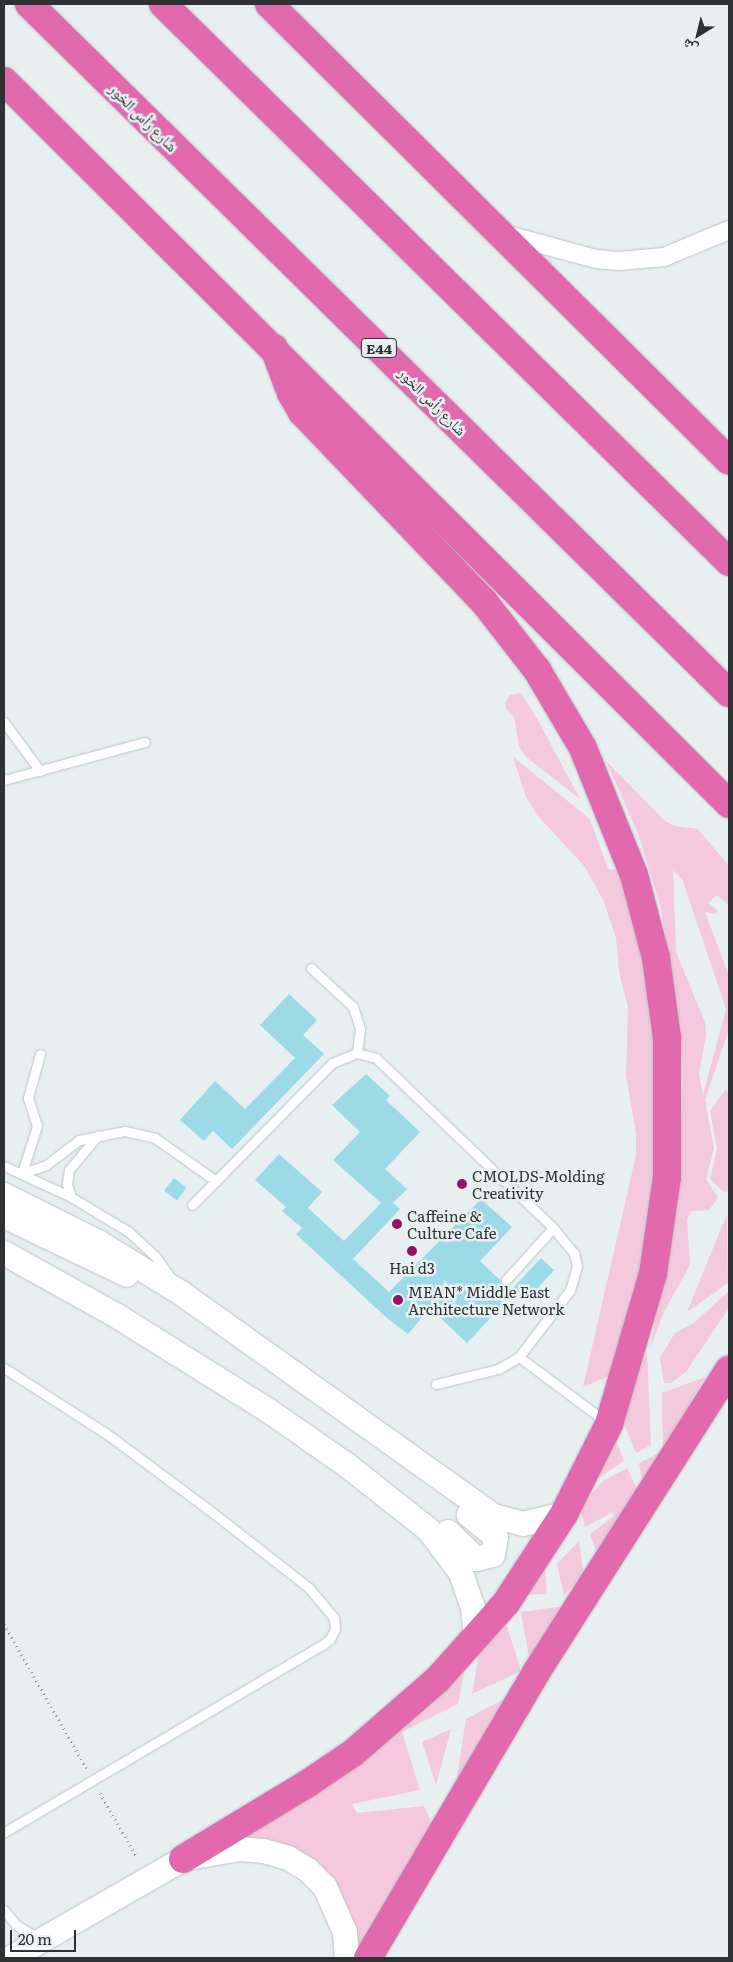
<!DOCTYPE html>
<html>
<head>
<meta charset="utf-8">
<style>
  body { margin:0 }
  #map { position:relative; width:733px; height:1962px; overflow:hidden; background:#e7eff1; font-family:Literata,"Noto Naskh Arabic",serif }
  div>[style] { position:absolute }
  .green>* { inset:0; background:#f4c8dd }
  .building>* { inset:0; background:#9ddae7; transform-origin:0 0 }
  .path>* { height:3px; margin-top:-1.5px; transform-origin:0; background:repeating-linear-gradient(90deg,#93999a 0 1px,transparent 0 5px) }
  .roads { filter:drop-shadow(0 0 1px #bbc3c5) drop-shadow(0 0 1px #bbc3c5) }
  .lane>* { height:9px; margin:-4.5px; padding:0 4.5px; transform-origin:4.5px; border-radius:4.5px; background:#fff }
  .street>* { height:18px; margin:-9px; padding:0 9px; transform-origin:9px; border-radius:9px; background:#fff }
  .secondary>* { height:24px; margin:-12px; padding:0 12px; transform-origin:12px; border-radius:12px; background:#fff }
  .highway>* { height:28px; margin:-14px; padding:0 14px; transform-origin:14px; border-radius:14px; background:#e269ad }
  .dots>* { width:14px; height:14px; translate:-50% -50%; box-sizing:border-box; border:2px solid #e7eff1; border-radius:50% }
  span { translate:-50% -50%; white-space:nowrap; text-align:center; line-height:1.15; -webkit-text-stroke:5px #e7eff1; paint-order:stroke }
  .shield-label span { padding:1px 4px; background:#e7eff1; border:1px solid; border-radius:4px; -webkit-text-stroke-width:0 }
  .shield-label { font-size:14px; color:#2e3232; font-weight:700 }
  .street-label { font-size:15px; color:#2e3232 }
  .poi-label { font-size:15px; color:#2e3232 }
  .left { translate:0 -50%; text-align:left }
  .frame { position:absolute; inset:0; border:5px solid #2e3232; pointer-events:none }
  .north { position:absolute; left:673px; top:10px; width:50px; height:50px; -webkit-text-stroke:4px #e7eff1; paint-order:stroke; rotate:216deg; font-size:14px; font-weight:700; line-height:20px; text-align:center; color:#2e3232 }
  .north::after { content:''; display:block; margin:auto; width:18px; height:22px; background:#2e3232; clip-path:polygon(50% 0,100% 100%,50% 72%,0 100%) }
  .scale { position:absolute; left:10px; top:1930px; width:66px; height:22px; box-sizing:border-box; border:2px solid #2e3232; border-top:0; padding-left:6px; font-size:15px; line-height:18px; white-space:nowrap; color:#2e3232; -webkit-text-stroke:4px #e7eff1; paint-order:stroke }
</style>
</head>
<body>
<div id="map">
  <div class="green">
    <i style="clip-path:polygon(521px 693px,539px 722px,580px 799px,525px 756px,519px 746px,514px 717px,506px 709px,505px 704px,510px 695px)"></i>
    <i style="clip-path:polygon(513px 757px,590px 819px,608px 869px,621px 871px,644px 962px,654px 1041px,656px 1163px,646px 1248px,611px 1375px,583px 1387px,636px 1155px,636px 1133px,626px 1075px,628px 1008px,619px 972px,616px 937px,603px 900px,585px 867px,537px 815px,526px 797px)"></i>
    <i style="clip-path:polygon(evenodd,606px 761px,665px 821px,675px 826px,698px 829px,729px 866px,729px 905px,717px 895px,708px 903px,718px 911px,715px 914px,705px 912px,729px 976px,729px 1029px,705px 1100px,714px 1148px,706px 1179px,718px 1198px,709px 1210px,692px 1211px,687px 1219px,690px 1265px,664px 1312px,650px 1349px,680px 1173px,683px 1066px,661px 908px,638px 833px,606px 761px,673px 870px,683px 881px,726px 1009px,703px 1095px,699px 1074px,706px 1035px,705px 1022px,676px 952px,673px 870px)"></i>
    <i style="clip-path:polygon(726px 1089px,729px 1095px,729px 1190px,725px 1193px,710px 1179px,717px 1149px,710px 1111px)"></i>
    <i style="clip-path:polygon(727px 1214px,728px 1283px,687px 1312px)"></i>
    <i style="clip-path:polygon(729px 1291px,729px 1308px,686px 1372px,671px 1383px,664px 1383px,660px 1358px,675px 1333px,694px 1323px)"></i>
    <i style="clip-path:polygon(647px 1352px,651px 1445px,636px 1453px,621px 1416px)"></i>
    <i style="clip-path:polygon(705px 1377px,644px 1486px,597px 1554px,590px 1534px,614px 1516px,613px 1512px,585px 1527px,580px 1507px,603px 1481px,627px 1468px,636px 1487px,643px 1486px,639px 1463px,663px 1451px,662px 1393px)"></i>
    <i style="clip-path:polygon(614px 1436px,624px 1461px,594px 1481px)"></i>
    <i style="clip-path:polygon(579px 1541px,584px 1575px,564px 1595px,557px 1564px)"></i>
    <i style="clip-path:polygon(544px 1562px,547px 1594px,520px 1595px)"></i>
    <i style="clip-path:polygon(565px 1606px,529px 1658px,521px 1612px)"></i>
    <i style="clip-path:polygon(505px 1620px,521px 1671px,472px 1694px,479px 1652px)"></i>
    <i style="clip-path:polygon(466px 1661px,458px 1704px,402px 1732px,420px 1790px,352px 1804px,357px 1813px,424px 1806px,433px 1826px,356px 1957px,339px 1897px,234px 1840px)"></i>
    <i style="clip-path:polygon(504px 1699px,456px 1783px,466px 1719px)"></i>
    <i style="clip-path:polygon(451px 1729px,436px 1785px,422px 1742px)"></i>
  </div>
  <div class="building">
    <i style="clip-path:polygon(289px 994px,317px 1020px,303px 1035px,324px 1054px,232px 1149px,213px 1131px,204px 1141px,180px 1120px,215px 1081px,245px 1109px,295px 1058px,260px 1025px)"></i>
    <i style="clip-path:polygon(366px 1074px,390px 1096px,386px 1100px,420px 1132px,385px 1169px,407px 1189px,393px 1203px,400px 1209px,353px 1259px,389px 1292px,481px 1199px,512px 1227px,480px 1261px,514px 1293px,467px 1343px,430px 1308px,408px 1334px,388px 1319px,296px 1234px,302px 1228px,282px 1211px,286px 1207px,255px 1180px,279px 1154px,322px 1192px,308px 1208px,344px 1241px,381px 1203px,333px 1160px,360px 1132px,332px 1105px)"></i>
    <i style="left:174px;top:1178px;width:16px;height:16px;rotate:38deg"></i>
    <i style="left:541px;top:1258px;width:18px;height:40px;rotate:43deg"></i>
  </div>
  <div class="path">
    <i style="left:4px;top:1624px;width:166px;rotate:60.3deg"></i>
    <i style="left:100px;top:1793px;width:74px;rotate:60deg"></i>
  </div>
  <div class="roads">
    <div class="lane">
      <i style="left:4px;top:722px;width:61px;rotate:53.7deg"></i>
      <i style="left:4px;top:780px;width:146px;rotate:-15.1deg"></i>
      <i style="left:311px;top:968px;width:57px;rotate:42.9deg"></i>
      <i style="left:353px;top:1007px;width:23px;rotate:72deg"></i>
      <i style="left:360px;top:1029px;width:24px;rotate:97deg"></i>
      <i style="left:40px;top:1054px;width:46px;rotate:105.3deg"></i>
      <i style="left:28px;top:1098px;width:29px;rotate:72deg"></i>
      <i style="left:37px;top:1126px;width:49px;rotate:107.7deg"></i>
      <i style="left:22px;top:1173px;width:25px;rotate:-18deg"></i>
      <i style="left:46px;top:1165px;width:41px;rotate:-37.1deg"></i>
      <i style="left:79px;top:1140px;width:47px;rotate:-11.1deg"></i>
      <i style="left:125px;top:1131px;width:31px;rotate:13deg"></i>
      <i style="left:155px;top:1138px;width:75px;rotate:35.2deg"></i>
      <i style="left:4px;top:1166px;width:74px;rotate:24.8deg"></i>
      <i style="left:71px;top:1197px;width:68px;rotate:31.1deg"></i>
      <i style="left:129px;top:1232px;width:35px;rotate:43deg"></i>
      <i style="left:155px;top:1256px;width:27px;rotate:54deg"></i>
      <i style="left:71px;top:1197px;width:14px;rotate:-107deg"></i>
      <i style="left:67px;top:1184px;width:14px;rotate:-82deg"></i>
      <i style="left:69px;top:1170px;width:45px;rotate:-50.4deg"></i>
      <i style="left:192px;top:1205px;width:199px;rotate:-45.4deg"></i>
      <i style="left:332px;top:1063px;width:27px;rotate:-22deg"></i>
      <i style="left:357px;top:1053px;width:20px;rotate:15deg"></i>
      <i style="left:376px;top:1058px;width:245px;rotate:43.8deg"></i>
      <i style="left:553px;top:1228px;width:33px;rotate:50deg"></i>
      <i style="left:574px;top:1253px;width:13px;rotate:77deg"></i>
      <i style="left:577px;top:1266px;width:25px;rotate:106deg"></i>
      <i style="left:570px;top:1290px;width:84px;rotate:127.3deg"></i>
      <i style="left:519px;top:1357px;width:24px;rotate:150deg"></i>
      <i style="left:498px;top:1369px;width:64px;rotate:166.4deg"></i>
      <i style="left:506px;top:1280px;width:70px;rotate:-47.9deg"></i>
      <i style="left:519px;top:1357px;width:107px;rotate:36.7deg"></i>
      <i style="left:4px;top:1368px;width:122px;rotate:32.7deg"></i>
      <i style="left:107px;top:1434px;width:126px;rotate:36.6deg"></i>
      <i style="left:208px;top:1509px;width:128px;rotate:38deg"></i>
      <i style="left:309px;top:1588px;width:39px;rotate:50deg"></i>
      <i style="left:334px;top:1618px;width:11px;rotate:85deg"></i>
      <i style="left:335px;top:1629px;width:11px;rotate:117deg"></i>
      <i style="left:330px;top:1639px;width:10px;rotate:143deg"></i>
      <i style="left:322px;top:1645px;width:369px;rotate:149.5deg"></i>
      <i style="left:4px;top:1910px;width:19px;rotate:51deg"></i>
      <i style="left:16px;top:1925px;width:28px;rotate:30deg"></i>
    </div>
    <div class="street">
      <i style="left:504px;top:234px;width:95px;rotate:15.2deg"></i>
      <i style="left:596px;top:259px;width:23px;rotate:5deg"></i>
      <i style="left:619px;top:261px;width:45px;rotate:-5.1deg"></i>
      <i style="left:664px;top:257px;width:70px;rotate:-22.6deg"></i>
    </div>
    <div class="secondary">
      <i style="left:4px;top:1195px;width:105px;rotate:26.6deg"></i>
      <i style="left:98px;top:1242px;width:97px;rotate:31.6deg"></i>
      <i style="left:181px;top:1293px;width:384px;rotate:35.5deg"></i>
      <i style="left:494px;top:1516px;width:30px;rotate:15deg"></i>
      <i style="left:523px;top:1524px;width:42px;rotate:-13.7deg"></i>
      <i style="left:4px;top:1216px;width:136px;rotate:25.6deg"></i>
      <i style="left:4px;top:1253px;width:129px;rotate:29.1deg"></i>
      <i style="left:117px;top:1316px;width:179px;rotate:32deg"></i>
      <i style="left:269px;top:1411px;width:96px;rotate:34.8deg"></i>
      <i style="left:348px;top:1466px;width:103px;rotate:38.3deg"></i>
      <i style="left:429px;top:1530px;width:54px;rotate:53.3deg"></i>
      <i style="left:461px;top:1573px;width:36px;rotate:71deg"></i>
      <i style="left:473px;top:1607px;width:31px;rotate:84deg"></i>
      <i style="left:448px;top:1532px;width:39px;rotate:44deg"></i>
      <i style="left:476px;top:1559px;width:17px;rotate:-13deg"></i>
      <i style="left:493px;top:1555px;width:18px;rotate:-81deg"></i>
      <i style="left:496px;top:1537px;width:35px;rotate:-141deg"></i>
      <i style="left:11px;top:1958px;width:198px;rotate:-29.9deg"></i>
      <i style="left:183px;top:1859px;width:58px;rotate:-10deg"></i>
      <i style="left:240px;top:1849px;width:24px;rotate:5deg"></i>
      <i style="left:264px;top:1851px;width:25px;rotate:16deg"></i>
      <i style="left:288px;top:1858px;width:23px;rotate:31deg"></i>
      <i style="left:308px;top:1870px;width:24px;rotate:45deg"></i>
      <i style="left:325px;top:1887px;width:49px;rotate:66deg"></i>
      <i style="left:345px;top:1932px;width:26px;rotate:86deg"></i>
    </div>
    <div class="highway">
      <i style="left:29px;top:4px;width:982px;rotate:44.55deg"></i>
      <i style="left:163px;top:4px;width:795px;rotate:44.59deg"></i>
      <i style="left:269px;top:4px;width:648px;rotate:44.81deg"></i>
      <i style="left:4px;top:81px;width:1024px;rotate:44.92deg"></i>
      <i style="left:183px;top:1859px;width:145px;rotate:-31.2deg"></i>
      <i style="left:307px;top:1784px;width:55px;rotate:-34deg"></i>
      <i style="left:353px;top:1753px;width:113px;rotate:-41deg"></i>
      <i style="left:438px;top:1679px;width:102px;rotate:-48.2deg"></i>
      <i style="left:506px;top:1603px;width:106px;rotate:-56.9deg"></i>
      <i style="left:564px;top:1514px;width:101px;rotate:-63.4deg"></i>
      <i style="left:609px;top:1424px;width:156px;rotate:-73.7deg"></i>
      <i style="left:653px;top:1274px;width:98px;rotate:-81.8deg"></i>
      <i style="left:667px;top:1177px;width:139px;rotate:-90deg"></i>
      <i style="left:667px;top:1038px;width:81px;rotate:-97.8deg"></i>
      <i style="left:656px;top:958px;width:86px;rotate:-104.8deg"></i>
      <i style="left:634px;top:875px;width:137px;rotate:-111.9deg"></i>
      <i style="left:583px;top:748px;width:91px;rotate:-120.5deg"></i>
      <i style="left:537px;top:670px;width:86px;rotate:-127.9deg"></i>
      <i style="left:484px;top:602px;width:263px;rotate:-133.8deg"></i>
      <i style="left:302px;top:412px;width:22px;rotate:-120deg"></i>
      <i style="left:291px;top:393px;width:48px;rotate:-110.7deg"></i>
      <i style="left:368px;top:1958px;width:333px;rotate:-59.5deg"></i>
      <i style="left:537px;top:1671px;width:357px;rotate:-57.5deg"></i>
    </div>
  </div>
  <div class="dots">
    <i style="left:462px;top:1184px;background:#951067"></i>
    <i style="left:397px;top:1224px;background:#951067"></i>
    <i style="left:412px;top:1251px;background:#951067"></i>
    <i style="left:398px;top:1300px;background:#951067"></i>
  </div>
  <div class="shield-label">
    <span style="left:379px;top:348px">E44</span>
  </div>
  <div class="street-label">
    <span style="left:144px;top:117px;rotate:45deg">شارع رأس الخور</span>
    <span style="left:433px;top:401px;rotate:45deg">شارع رأس الخور</span>
  </div>
  <div class="poi-label">
    <span class="left" style="left:472px;top:1184px">CMOLDS-Molding<br>Creativity</span>
    <span class="left" style="left:407px;top:1224px">Caffeine &amp;<br>Culture Cafe</span>
    <span style="left:412px;top:1268px">Hai d3</span>
    <span class="left" style="left:408px;top:1300px">MEAN* Middle East<br>Architecture Network</span>
  </div>
  <div class="frame"></div>
  <div class="north">ش</div>
  <div class="scale">20 m</div>
</div>
</body>
</html>
